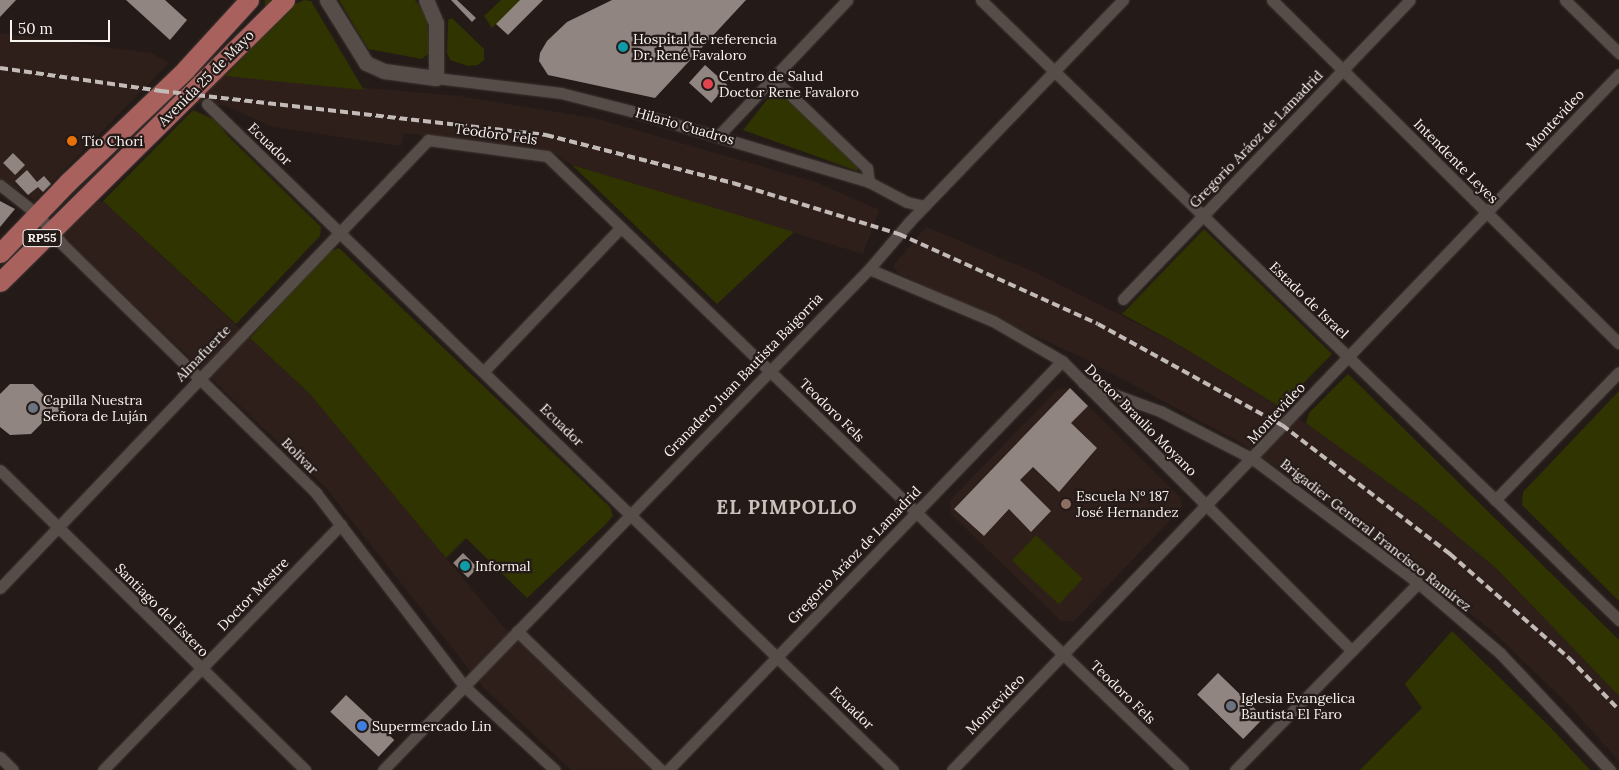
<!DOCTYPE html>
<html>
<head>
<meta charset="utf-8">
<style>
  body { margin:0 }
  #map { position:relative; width:1619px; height:770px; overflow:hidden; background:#241b18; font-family:Lora,serif }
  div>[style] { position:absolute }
  .built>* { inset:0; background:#2f1f1a }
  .green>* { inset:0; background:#2f3401; transform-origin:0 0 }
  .building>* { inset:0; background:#918581; transform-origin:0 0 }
  .roads { filter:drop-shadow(0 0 1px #3c3533) drop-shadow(0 0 1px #3c3533) }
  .minor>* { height:11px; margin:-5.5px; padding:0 5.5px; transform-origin:5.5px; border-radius:5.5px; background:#564c48 }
  .tertiary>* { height:15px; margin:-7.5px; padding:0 7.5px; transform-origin:7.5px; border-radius:7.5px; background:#564c48 }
  .primary>* { height:19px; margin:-9.5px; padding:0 9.5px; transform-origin:9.5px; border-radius:9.5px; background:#a9615e }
  .rail>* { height:4px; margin-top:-2px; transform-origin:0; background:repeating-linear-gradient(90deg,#c2bbb8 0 8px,transparent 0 12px) }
  .dots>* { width:14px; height:14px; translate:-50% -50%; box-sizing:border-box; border:2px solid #241b18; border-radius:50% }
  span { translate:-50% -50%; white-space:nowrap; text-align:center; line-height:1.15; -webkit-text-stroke:4.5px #241b18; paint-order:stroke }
  .shield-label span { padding:1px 4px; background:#241b18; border:1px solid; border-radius:4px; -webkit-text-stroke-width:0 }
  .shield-label { font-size:12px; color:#f9f3f0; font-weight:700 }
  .poi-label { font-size:14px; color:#f9f3f0 }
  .left { translate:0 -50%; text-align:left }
  .street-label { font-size:14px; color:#f9f3f0 }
  .district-label { font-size:19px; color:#cdc1bc; font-weight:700; letter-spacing:1px }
  .scale { position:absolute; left:10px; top:20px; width:100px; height:22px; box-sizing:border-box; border:2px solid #f9f3f0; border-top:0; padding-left:6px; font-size:15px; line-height:18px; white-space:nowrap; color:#f9f3f0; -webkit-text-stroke:4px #241b18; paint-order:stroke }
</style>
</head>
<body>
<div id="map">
  <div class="built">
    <i style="clip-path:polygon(0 33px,151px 53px,169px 63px,35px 200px,0 179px)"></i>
    <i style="clip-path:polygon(219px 75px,459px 96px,594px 118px,816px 182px,879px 210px,863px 254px,572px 165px,549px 150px,404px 133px,401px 146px,273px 127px,226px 106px,196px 103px)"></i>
    <i style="clip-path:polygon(103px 201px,309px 393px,500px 623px,651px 770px,571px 770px,483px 687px,326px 488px,63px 237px,60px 227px,92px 203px)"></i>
    <i style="clip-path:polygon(926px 227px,1032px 271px,1176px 343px,1318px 431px,1422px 507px,1497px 569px,1619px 696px,1619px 761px,1568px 704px,1491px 630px,1338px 510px,1243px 444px,1079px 356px,899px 274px,893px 266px)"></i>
    <i style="clip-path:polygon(1070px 388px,1181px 498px,1182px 508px,1074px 621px,1061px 621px,951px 514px,950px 500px,1058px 389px)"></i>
  </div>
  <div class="green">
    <i style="left:265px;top:0;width:6px;height:34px"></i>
    <i style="clip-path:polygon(304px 0,311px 1px,364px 90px,225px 76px,293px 5px)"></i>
    <i style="clip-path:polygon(339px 0,415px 0,427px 15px,429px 53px,422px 59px,368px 49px)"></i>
    <i style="clip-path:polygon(501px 0,520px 0,492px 28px,484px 16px)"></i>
    <i style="clip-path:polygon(452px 18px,484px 49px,484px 60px,478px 65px,468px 66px,450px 60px,447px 53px,448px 20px)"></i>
    <i style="clip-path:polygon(780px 90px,858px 168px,857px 171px,743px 130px,774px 91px)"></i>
    <i style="clip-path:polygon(193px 110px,217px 121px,228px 136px,321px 227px,320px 236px,236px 324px,103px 201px)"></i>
    <i style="clip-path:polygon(572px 165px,791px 231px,794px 232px,717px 304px)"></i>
    <i style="clip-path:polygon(1204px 229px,1332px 354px,1280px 407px,1176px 343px,1122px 314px)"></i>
    <i style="clip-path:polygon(339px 248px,610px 507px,613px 516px,605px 525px,527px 598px,466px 538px,446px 558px,309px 393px,250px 338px,326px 253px)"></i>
    <i style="clip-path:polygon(1348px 374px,1619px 640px,1619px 696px,1497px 569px,1422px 507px,1306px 423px,1309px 413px)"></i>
    <i style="clip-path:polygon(1619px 391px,1619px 601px,1522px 505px,1523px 492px)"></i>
    <i style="left:1036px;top:535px;width:64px;height:35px;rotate:43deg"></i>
    <i style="clip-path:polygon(1452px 631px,1553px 730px,1590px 770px,1360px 770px,1422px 708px,1405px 684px)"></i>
  </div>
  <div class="building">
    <i style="clip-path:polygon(0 0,16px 0,0 17px)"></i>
    <i style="clip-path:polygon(126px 0,165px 0,187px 20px,170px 40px)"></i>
    <i style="clip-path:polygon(451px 0,457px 0,476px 18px,472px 22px)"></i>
    <i style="clip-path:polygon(520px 0,543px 0,508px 35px,496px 24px)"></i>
    <i style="clip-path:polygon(612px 0,746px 0,655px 98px,548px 75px,539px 61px,540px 53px,547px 41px,567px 22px)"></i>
    <i style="left:705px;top:65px;width:30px;height:24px;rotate:42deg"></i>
    <i style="left:13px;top:153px;width:17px;height:14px;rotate:45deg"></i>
    <i style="clip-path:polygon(27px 170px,37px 182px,44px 176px,51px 184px,43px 192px,38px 187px,28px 195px,15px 181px)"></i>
    <i style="clip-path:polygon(0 201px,15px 209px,0 227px)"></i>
    <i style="clip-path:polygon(10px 384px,33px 384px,45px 396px,65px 405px,66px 412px,43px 422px,31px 434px,10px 435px,0 427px,0 394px)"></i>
    <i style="clip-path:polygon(1070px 388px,1088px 406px,1071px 423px,1097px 448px,1059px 492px,1033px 467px,1020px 480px,1051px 511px,1031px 532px,1009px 509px,984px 536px,954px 509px)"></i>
    <i style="left:463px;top:553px;width:21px;height:14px;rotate:45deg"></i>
    <i style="left:1218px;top:673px;width:64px;height:30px;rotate:44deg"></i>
    <i style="left:346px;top:695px;width:66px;height:23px;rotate:43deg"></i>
  </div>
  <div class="roads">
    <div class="minor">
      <i style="left:981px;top:0;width:890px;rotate:44.18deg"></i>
      <i style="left:1272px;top:0;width:488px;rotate:44.7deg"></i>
      <i style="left:1565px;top:0;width:76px;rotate:44.5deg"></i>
      <i style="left:772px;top:77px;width:132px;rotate:43.8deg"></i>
      <i style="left:867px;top:168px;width:14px;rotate:82deg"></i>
      <i style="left:436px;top:78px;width:126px;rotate:6.8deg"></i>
      <i style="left:561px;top:93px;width:72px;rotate:14.4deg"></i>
      <i style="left:631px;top:111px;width:248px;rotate:16.6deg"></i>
      <i style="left:869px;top:182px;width:43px;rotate:27.8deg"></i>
      <i style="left:907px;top:202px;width:18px;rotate:13deg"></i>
      <i style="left:207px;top:104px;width:956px;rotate:44.15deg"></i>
      <i style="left:719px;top:135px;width:186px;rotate:-46.5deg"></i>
      <i style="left:0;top:185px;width:47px;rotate:38.1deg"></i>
      <i style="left:37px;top:214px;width:39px;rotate:50deg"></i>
      <i style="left:62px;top:244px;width:356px;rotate:44.4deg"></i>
      <i style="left:316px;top:493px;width:245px;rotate:52.5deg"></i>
      <i style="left:465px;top:687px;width:122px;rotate:42.7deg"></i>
      <i style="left:869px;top:269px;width:134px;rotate:22.8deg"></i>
      <i style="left:993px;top:321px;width:80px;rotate:30.1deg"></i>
      <i style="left:1062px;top:361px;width:410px;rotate:45deg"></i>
      <i style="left:1123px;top:299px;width:414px;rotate:-46.2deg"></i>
      <i style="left:485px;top:370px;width:197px;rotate:-46.4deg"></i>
      <i style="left:1083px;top:383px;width:82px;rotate:20deg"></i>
      <i style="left:1160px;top:411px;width:105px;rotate:27.3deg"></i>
      <i style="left:1253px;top:459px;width:206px;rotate:36.9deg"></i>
      <i style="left:1418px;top:583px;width:108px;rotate:40.5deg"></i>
      <i style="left:1500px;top:653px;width:161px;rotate:46.8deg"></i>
      <i style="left:0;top:470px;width:428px;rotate:44.5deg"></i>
      <i style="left:1495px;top:500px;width:178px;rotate:-45.9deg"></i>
      <i style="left:0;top:588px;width:620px;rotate:-46.31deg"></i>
      <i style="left:428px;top:140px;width:120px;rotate:7.7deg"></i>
      <i style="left:547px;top:156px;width:884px;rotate:43.99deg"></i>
      <i style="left:517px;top:631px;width:200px;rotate:44deg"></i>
      <i style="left:0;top:757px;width:18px;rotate:45deg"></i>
      <i style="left:103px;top:770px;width:342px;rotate:-45.9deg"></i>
      <i style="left:383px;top:770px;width:698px;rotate:-45.87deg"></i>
      <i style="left:869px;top:269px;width:63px;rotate:-49.5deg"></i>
      <i style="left:910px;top:221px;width:307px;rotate:-46.1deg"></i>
      <i style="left:668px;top:770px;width:568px;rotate:-46.07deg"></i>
      <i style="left:952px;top:770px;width:964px;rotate:-46.22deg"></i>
      <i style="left:1235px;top:770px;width:262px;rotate:-45.6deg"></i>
    </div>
    <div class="tertiary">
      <i style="left:327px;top:0;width:74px;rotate:58.2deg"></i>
      <i style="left:366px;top:63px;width:20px;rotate:24deg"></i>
      <i style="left:384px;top:71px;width:52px;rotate:7.7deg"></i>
      <i style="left:436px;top:78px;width:55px;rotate:-90deg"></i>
      <i style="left:436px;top:23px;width:25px;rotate:-113deg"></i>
    </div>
    <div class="primary">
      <i style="left:0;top:253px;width:98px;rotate:-46.2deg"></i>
      <i style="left:68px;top:182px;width:162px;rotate:-43.7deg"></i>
      <i style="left:185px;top:70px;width:95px;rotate:-47.6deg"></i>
      <i style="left:0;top:282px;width:401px;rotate:-44.7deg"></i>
    </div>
  </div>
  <div class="rail">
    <i style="left:0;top:68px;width:163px;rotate:8.1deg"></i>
    <i style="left:161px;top:91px;width:388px;rotate:6.5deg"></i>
    <i style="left:546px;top:135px;width:193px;rotate:14.4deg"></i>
    <i style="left:733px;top:183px;width:174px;rotate:17.1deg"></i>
    <i style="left:899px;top:234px;width:218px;rotate:24.3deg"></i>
    <i style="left:1098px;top:324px;width:210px;rotate:28.8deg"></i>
    <i style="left:1282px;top:425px;width:212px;rotate:37.5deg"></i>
    <i style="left:1450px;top:554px;width:158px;rotate:41.2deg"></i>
    <i style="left:1569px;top:658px;width:72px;rotate:46.1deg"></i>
  </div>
  <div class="dots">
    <i style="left:623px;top:47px;background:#0f9aa8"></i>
    <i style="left:708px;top:84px;background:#e0444e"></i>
    <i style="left:72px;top:141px;background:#e8710a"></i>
    <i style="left:33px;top:408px;background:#6b7280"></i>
    <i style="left:1066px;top:504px;background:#8d6e63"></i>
    <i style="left:465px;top:566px;background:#0f9aa8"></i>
    <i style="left:1231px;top:706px;background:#6b7280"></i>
    <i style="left:362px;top:726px;background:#3f7fe0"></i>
  </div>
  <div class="shield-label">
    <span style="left:42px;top:238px">RP55</span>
  </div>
  <div class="poi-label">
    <span class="left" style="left:633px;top:47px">Hospital de referencia<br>Dr. René Favaloro</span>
    <span class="left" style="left:719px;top:84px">Centro de Salud<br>Doctor Rene Favaloro</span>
    <span class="left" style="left:82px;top:141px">Tío Chori</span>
    <span class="left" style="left:43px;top:408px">Capilla Nuestra<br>Señora de Luján</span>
    <span class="left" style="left:1076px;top:504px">Escuela N° 187<br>José Hernandez</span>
    <span class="left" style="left:475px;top:566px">Informal</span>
    <span class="left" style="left:1241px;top:706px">Iglesia Evangelica<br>Bautista El Faro</span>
    <span class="left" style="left:372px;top:726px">Supermercado Lin</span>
  </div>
  <div class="street-label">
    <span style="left:206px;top:78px;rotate:-45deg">Avenida 25 de Mayo</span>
    <span style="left:1555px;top:120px;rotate:-47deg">Montevideo</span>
    <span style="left:685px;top:126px;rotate:16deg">Hilario Cuadros</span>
    <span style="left:496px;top:134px;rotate:8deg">Teodoro Fels</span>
    <span style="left:1256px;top:139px;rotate:-46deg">Gregorio Aráoz de Lamadrid</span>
    <span style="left:270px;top:144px;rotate:44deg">Ecuador</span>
    <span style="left:1456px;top:161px;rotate:45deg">Intendente Leyes</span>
    <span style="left:1309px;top:300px;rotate:44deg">Estado de Israel</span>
    <span style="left:203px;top:353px;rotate:-46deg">Almafuerte</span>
    <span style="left:743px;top:375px;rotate:-46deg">Granadero Juan Bautista Baigorria</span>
    <span style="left:832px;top:410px;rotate:44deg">Teodoro Fels</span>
    <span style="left:1276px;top:413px;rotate:-47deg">Montevideo</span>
    <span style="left:1141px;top:420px;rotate:45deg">Doctor Braulio Moyano</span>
    <span style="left:562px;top:425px;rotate:44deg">Ecuador</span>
    <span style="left:300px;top:456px;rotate:45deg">Bolívar</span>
    <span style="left:1376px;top:535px;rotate:38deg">Brigadier General Francisco Ramírez</span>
    <span style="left:854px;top:555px;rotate:-46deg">Gregorio Aráoz de Lamadrid</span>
    <span style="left:253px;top:594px;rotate:-46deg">Doctor Mestre</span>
    <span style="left:162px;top:610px;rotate:45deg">Santiago del Estero</span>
    <span style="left:1123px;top:692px;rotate:44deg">Teodoro Fels</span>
    <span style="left:995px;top:704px;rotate:-46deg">Montevideo</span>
    <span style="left:852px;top:708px;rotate:44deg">Ecuador</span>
  </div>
  <div class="district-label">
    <span style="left:787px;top:508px">EL PIMPOLLO</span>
  </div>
  <div class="scale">50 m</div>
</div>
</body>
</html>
